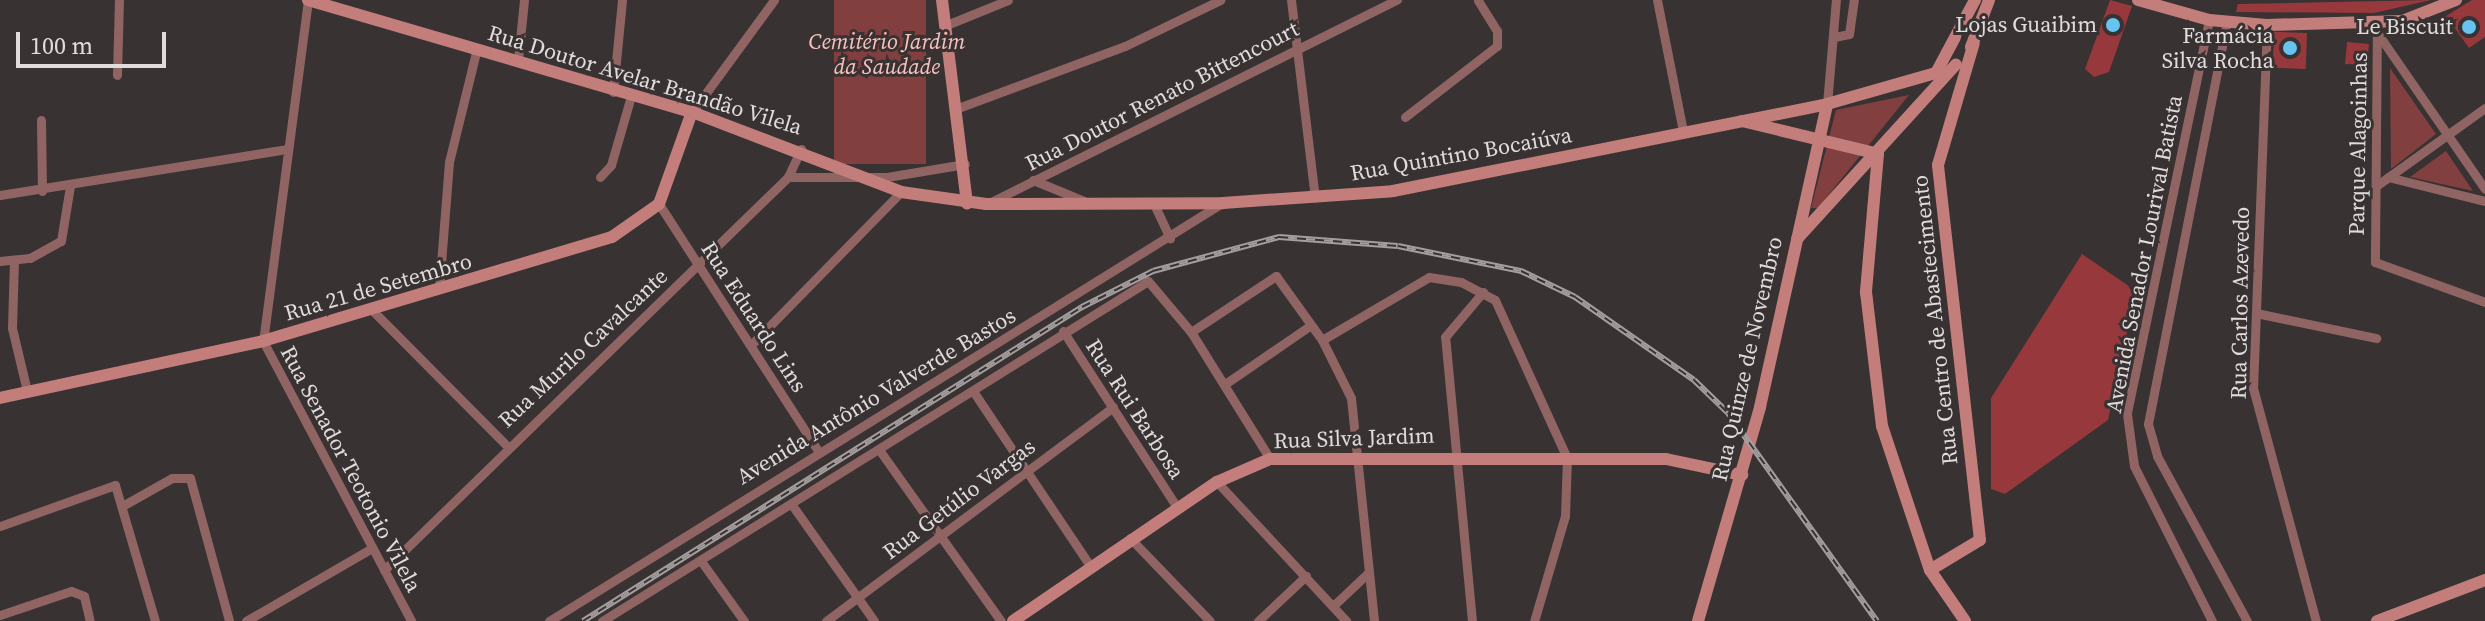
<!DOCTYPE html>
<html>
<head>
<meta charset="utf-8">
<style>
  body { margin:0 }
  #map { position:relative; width:2485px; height:621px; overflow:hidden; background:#393232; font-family:"Source Serif 4",serif }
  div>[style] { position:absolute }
  .green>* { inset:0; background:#823f3f; transform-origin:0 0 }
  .building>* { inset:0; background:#96383c; transform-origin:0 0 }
  .street>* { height:9px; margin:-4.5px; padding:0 4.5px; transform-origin:4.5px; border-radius:4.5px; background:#906463 }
  .secondary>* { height:12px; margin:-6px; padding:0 6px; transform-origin:6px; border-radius:6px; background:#c37e7c }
  .rail>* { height:6px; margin-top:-3px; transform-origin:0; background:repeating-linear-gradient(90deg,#393232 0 9px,#a49e9e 0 18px); box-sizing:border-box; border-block:2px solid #a49e9e }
  .dots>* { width:22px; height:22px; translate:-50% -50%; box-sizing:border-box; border:4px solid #393232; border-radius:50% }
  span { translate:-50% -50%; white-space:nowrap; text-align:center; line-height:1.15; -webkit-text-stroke:6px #393232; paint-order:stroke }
  .poi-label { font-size:22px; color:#e1dcdc }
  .right { translate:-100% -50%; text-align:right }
  .park-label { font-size:22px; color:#f8c2c0; font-style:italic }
  .street-label { font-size:22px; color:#e1dcdc }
  .scale { position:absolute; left:16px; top:32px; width:150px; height:36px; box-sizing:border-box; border:4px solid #e1dcdc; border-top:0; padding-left:10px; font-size:24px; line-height:28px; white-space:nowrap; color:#e1dcdc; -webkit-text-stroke:6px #393232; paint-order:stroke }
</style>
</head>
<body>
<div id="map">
  <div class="green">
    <i style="left:834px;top:0;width:92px;height:164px"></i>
    <i style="clip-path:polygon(2390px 68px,2436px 134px,2391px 169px)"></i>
    <i style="clip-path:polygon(1909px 95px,1818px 208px,1811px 208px,1836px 110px)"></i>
    <i style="clip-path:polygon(2446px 151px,2473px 191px,2410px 177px)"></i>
  </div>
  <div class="building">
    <i style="clip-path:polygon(2110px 0,2132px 6px,2109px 72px,2094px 77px,2085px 69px)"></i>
    <i style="clip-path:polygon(2431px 0,2374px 13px,2236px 12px,2238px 4px)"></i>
    <i style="clip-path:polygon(2472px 0,2485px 0,2485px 37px,2469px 48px,2446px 16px)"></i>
    <i style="left:2307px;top:33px;width:36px;height:33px;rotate:92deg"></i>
    <i style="left:2347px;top:42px;width:22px;height:22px;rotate:5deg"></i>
    <i style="clip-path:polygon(2082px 254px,2136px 291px,2108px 420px,2005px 494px,1991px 489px,1991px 398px)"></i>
  </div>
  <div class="street">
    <i style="left:308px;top:0;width:344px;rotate:97.5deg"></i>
    <i style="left:263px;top:341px;width:317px;rotate:62.1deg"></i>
    <i style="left:1291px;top:0;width:199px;rotate:83.1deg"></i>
    <i style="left:1657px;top:0;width:134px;rotate:78.8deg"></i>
    <i style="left:2209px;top:20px;width:402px;rotate:101.8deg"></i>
    <i style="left:2127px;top:414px;width:52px;rotate:82.3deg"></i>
    <i style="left:2134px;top:466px;width:174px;rotate:63.3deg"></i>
    <i style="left:2227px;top:21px;width:411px;rotate:101.1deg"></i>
    <i style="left:2148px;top:424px;width:33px;rotate:74deg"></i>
    <i style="left:2157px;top:456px;width:188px;rotate:61.4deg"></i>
    <i style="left:2377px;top:23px;width:239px;rotate:90.5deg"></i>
    <i style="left:2375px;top:262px;width:117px;rotate:20deg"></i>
    <i style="left:2267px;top:25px;width:363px;rotate:92.2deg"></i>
    <i style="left:2253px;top:388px;width:241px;rotate:74.9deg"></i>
    <i style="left:944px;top:26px;width:69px;rotate:-22.1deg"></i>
    <i style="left:2378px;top:34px;width:188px;rotate:55.4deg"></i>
    <i style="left:1834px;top:37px;width:15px;rotate:-11deg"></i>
    <i style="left:1849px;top:34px;width:34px;rotate:-82deg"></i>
    <i style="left:518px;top:60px;width:60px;rotate:-84.3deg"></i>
    <i style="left:117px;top:75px;width:75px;rotate:-88.5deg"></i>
    <i style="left:613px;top:92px;width:92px;rotate:-84.4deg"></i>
    <i style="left:1827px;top:104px;width:104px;rotate:-85.1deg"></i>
    <i style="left:958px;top:108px;width:178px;rotate:-20.4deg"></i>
    <i style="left:1125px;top:46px;width:106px;rotate:-25.8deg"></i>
    <i style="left:692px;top:112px;width:139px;rotate:-53.8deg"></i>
    <i style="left:1405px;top:117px;width:116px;rotate:-37.7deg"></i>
    <i style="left:1497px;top:46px;width:15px;rotate:-90deg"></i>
    <i style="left:1497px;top:31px;width:36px;rotate:-122deg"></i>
    <i style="left:41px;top:120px;width:71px;rotate:89.2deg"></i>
    <i style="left:600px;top:177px;width:16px;rotate:-47deg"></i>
    <i style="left:611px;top:165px;width:72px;rotate:-73.8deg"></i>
    <i style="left:788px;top:177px;width:99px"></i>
    <i style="left:887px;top:177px;width:79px;rotate:-9.5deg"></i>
    <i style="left:2388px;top:177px;width:100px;rotate:13.9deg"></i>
    <i style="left:1033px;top:180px;width:55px;rotate:22.4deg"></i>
    <i style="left:2376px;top:186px;width:134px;rotate:-35.6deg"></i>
    <i style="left:0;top:195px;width:290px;rotate:-9.1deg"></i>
    <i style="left:989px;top:203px;width:456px;rotate:-26.5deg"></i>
    <i style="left:659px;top:204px;width:294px;rotate:57.2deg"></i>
    <i style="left:1154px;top:204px;width:38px;rotate:65deg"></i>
    <i style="left:14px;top:260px;width:68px;rotate:91.7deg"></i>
    <i style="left:12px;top:328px;width:65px;rotate:76.6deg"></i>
    <i style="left:0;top:261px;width:30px;rotate:-6deg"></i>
    <i style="left:30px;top:258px;width:35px;rotate:-29deg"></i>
    <i style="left:61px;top:241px;width:56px;rotate:-80.7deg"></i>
    <i style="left:439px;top:289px;width:127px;rotate:-85.5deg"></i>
    <i style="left:449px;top:162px;width:117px;rotate:-76.2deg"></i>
    <i style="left:370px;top:308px;width:193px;rotate:45.2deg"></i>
    <i style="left:2256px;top:313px;width:123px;rotate:11.8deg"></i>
    <i style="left:1063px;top:331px;width:210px;rotate:57.1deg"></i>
    <i style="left:1191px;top:332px;width:102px;rotate:-33.4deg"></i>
    <i style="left:1276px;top:276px;width:79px;rotate:54.3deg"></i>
    <i style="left:1322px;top:340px;width:65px;rotate:63.4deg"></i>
    <i style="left:1351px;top:398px;width:224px;rotate:84.1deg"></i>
    <i style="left:1322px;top:340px;width:124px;rotate:-30.5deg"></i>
    <i style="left:1429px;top:277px;width:32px;rotate:9deg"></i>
    <i style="left:1461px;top:282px;width:38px;rotate:28deg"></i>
    <i style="left:1495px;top:300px;width:174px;rotate:65.5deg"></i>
    <i style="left:1567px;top:458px;width:58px;rotate:92deg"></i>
    <i style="left:1565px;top:516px;width:109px;rotate:106.4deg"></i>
    <i style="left:751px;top:345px;width:214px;rotate:-45.6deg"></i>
    <i style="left:1225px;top:384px;width:104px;rotate:-34.5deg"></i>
    <i style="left:973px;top:391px;width:211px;rotate:56.2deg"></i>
    <i style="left:880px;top:451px;width:209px;rotate:54.6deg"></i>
    <i style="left:1217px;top:482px;width:190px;rotate:47.1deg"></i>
    <i style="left:124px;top:505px;width:55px;rotate:-29.4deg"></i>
    <i style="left:172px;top:478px;width:18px"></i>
    <i style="left:190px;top:478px;width:148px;rotate:74.7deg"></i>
    <i style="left:792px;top:505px;width:142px;rotate:54.7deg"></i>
    <i style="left:0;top:526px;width:122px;rotate:-19.6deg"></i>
    <i style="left:115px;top:485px;width:142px;rotate:73.6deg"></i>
    <i style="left:1130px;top:538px;width:115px;rotate:46.1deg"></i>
    <i style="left:701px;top:561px;width:74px;rotate:54.4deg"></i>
    <i style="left:384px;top:570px;width:564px;rotate:-44.21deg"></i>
    <i style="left:788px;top:177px;width:31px;rotate:-65deg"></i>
    <i style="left:1333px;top:606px;width:48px;rotate:-43.3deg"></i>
    <i style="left:0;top:615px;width:75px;rotate:-18.7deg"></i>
    <i style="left:71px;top:591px;width:14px;rotate:21deg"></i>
    <i style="left:84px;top:596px;width:26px;rotate:77deg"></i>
    <i style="left:246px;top:621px;width:146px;rotate:-30.1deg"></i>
    <i style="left:549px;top:621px;width:792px;rotate:-31.84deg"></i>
    <i style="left:602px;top:621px;width:643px;rotate:-31.91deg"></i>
    <i style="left:1148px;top:281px;width:67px;rotate:49.9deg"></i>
    <i style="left:1191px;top:332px;width:150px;rotate:58.1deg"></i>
    <i style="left:826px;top:621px;width:358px;rotate:-36.7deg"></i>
    <i style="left:1258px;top:621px;width:66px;rotate:-43.2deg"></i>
    <i style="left:1472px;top:621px;width:285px;rotate:-95.4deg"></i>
    <i style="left:1445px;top:337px;width:59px;rotate:-49.8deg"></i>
  </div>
  <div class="secondary">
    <i style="left:308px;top:0;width:400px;rotate:16.3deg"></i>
    <i style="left:692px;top:112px;width:224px;rotate:20.9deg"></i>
    <i style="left:901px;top:192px;width:86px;rotate:8deg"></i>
    <i style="left:986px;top:204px;width:237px;rotate:-0.2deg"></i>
    <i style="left:1223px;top:203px;width:170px;rotate:-4deg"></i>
    <i style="left:1393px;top:191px;width:443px;rotate:-11.3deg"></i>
    <i style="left:1827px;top:104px;width:113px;rotate:-15.9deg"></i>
    <i style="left:1936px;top:73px;width:83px;rotate:-61.9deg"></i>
    <i style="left:942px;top:0;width:205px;rotate:83deg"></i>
    <i style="left:2138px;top:0;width:74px;rotate:15.7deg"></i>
    <i style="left:2209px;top:20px;width:58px;rotate:4.9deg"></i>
    <i style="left:2267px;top:25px;width:135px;rotate:-1.7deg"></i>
    <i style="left:2402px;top:21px;width:58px;rotate:-21.3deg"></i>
    <i style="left:1971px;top:47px;width:50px;rotate:-69deg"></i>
    <i style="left:1742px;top:121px;width:140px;rotate:13.6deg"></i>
    <i style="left:1878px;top:154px;width:139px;rotate:95deg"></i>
    <i style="left:1866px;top:292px;width:135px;rotate:83.2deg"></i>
    <i style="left:1882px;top:426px;width:152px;rotate:71.6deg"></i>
    <i style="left:1930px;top:570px;width:62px;rotate:55.5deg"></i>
    <i style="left:1797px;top:239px;width:236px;rotate:-47.7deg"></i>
    <i style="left:0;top:398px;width:269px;rotate:-12.2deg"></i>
    <i style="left:263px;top:341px;width:364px;rotate:-16.6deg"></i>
    <i style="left:612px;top:237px;width:57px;rotate:-35.1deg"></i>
    <i style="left:659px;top:204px;width:98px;rotate:-70.3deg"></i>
    <i style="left:1930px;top:570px;width:58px;rotate:-31deg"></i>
    <i style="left:1980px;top:540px;width:377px;rotate:-96.4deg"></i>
    <i style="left:1938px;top:165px;width:127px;rotate:-73.6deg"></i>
    <i style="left:1013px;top:621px;width:247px;rotate:-34.3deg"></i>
    <i style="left:1217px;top:482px;width:58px;rotate:-23.5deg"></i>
    <i style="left:1270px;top:459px;width:396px"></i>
    <i style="left:1666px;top:459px;width:78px;rotate:11.9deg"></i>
    <i style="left:1698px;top:621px;width:223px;rotate:-73.8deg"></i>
    <i style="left:1760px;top:407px;width:310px;rotate:-77.5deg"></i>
    <i style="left:2377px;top:621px;width:116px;rotate:-20.8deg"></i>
  </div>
  <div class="rail">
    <i style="left:583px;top:621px;width:590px;rotate:-32.18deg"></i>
    <i style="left:1082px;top:307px;width:80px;rotate:-26.9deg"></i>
    <i style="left:1153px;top:271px;width:131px;rotate:-15.1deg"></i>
    <i style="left:1279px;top:237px;width:119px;rotate:4.3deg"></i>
    <i style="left:1398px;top:246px;width:126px;rotate:11.5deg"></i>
    <i style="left:1521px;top:271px;width:60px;rotate:25.7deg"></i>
    <i style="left:1575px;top:297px;width:145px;rotate:34.9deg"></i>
    <i style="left:1694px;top:380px;width:47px;rotate:44.1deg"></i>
    <i style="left:1728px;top:413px;width:256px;rotate:54.4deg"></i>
  </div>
  <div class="dots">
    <i style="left:2113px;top:25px;background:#67c4f0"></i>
    <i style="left:2469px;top:27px;background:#67c4f0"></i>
    <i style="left:2290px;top:48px;background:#67c4f0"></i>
  </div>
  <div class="poi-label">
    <span class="right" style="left:2097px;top:25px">Lojas Guaibim</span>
    <span class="right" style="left:2453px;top:27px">Le Biscuit</span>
    <span class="right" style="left:2274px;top:48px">Farmácia<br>Silva Rocha</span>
  </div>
  <div class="park-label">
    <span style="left:887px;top:54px">Cemitério Jardim<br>da Saudade</span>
  </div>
  <div class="street-label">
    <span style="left:645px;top:80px;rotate:17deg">Rua Doutor Avelar Brandão Vilela</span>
    <span style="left:1162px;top:96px;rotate:-27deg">Rua Doutor Renato Bittencourt</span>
    <span style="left:2358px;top:144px;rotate:-89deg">Parque Alagoinhas</span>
    <span style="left:1461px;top:154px;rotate:-10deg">Rua Quintino Bocaiúva</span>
    <span style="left:2144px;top:254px;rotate:-79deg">Avenida Senador Lourival Batista</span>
    <span style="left:378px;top:287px;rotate:-16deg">Rua 21 de Setembro</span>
    <span style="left:2240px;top:303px;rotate:-89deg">Rua Carlos Azevedo</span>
    <span style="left:754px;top:317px;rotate:57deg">Rua Eduardo Lins</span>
    <span style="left:1935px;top:320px;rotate:-96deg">Rua Centro de Abastecimento</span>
    <span style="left:583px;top:348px;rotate:-43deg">Rua Murilo Cavalcante</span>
    <span style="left:1747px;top:359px;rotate:-77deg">Rua Quinze de Novembro</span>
    <span style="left:876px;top:396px;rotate:-31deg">Avenida Antônio Valverde Bastos</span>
    <span style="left:1135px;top:409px;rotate:57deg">Rua Rui Barbosa</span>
    <span style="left:1354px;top:438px;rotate:-2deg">Rua Silva Jardim</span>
    <span style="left:351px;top:469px;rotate:62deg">Rua Senador Teotonio Vilela</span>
    <span style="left:959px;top:499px;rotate:-37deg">Rua Getúlio Vargas</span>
  </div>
  <div class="scale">100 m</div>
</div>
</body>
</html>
